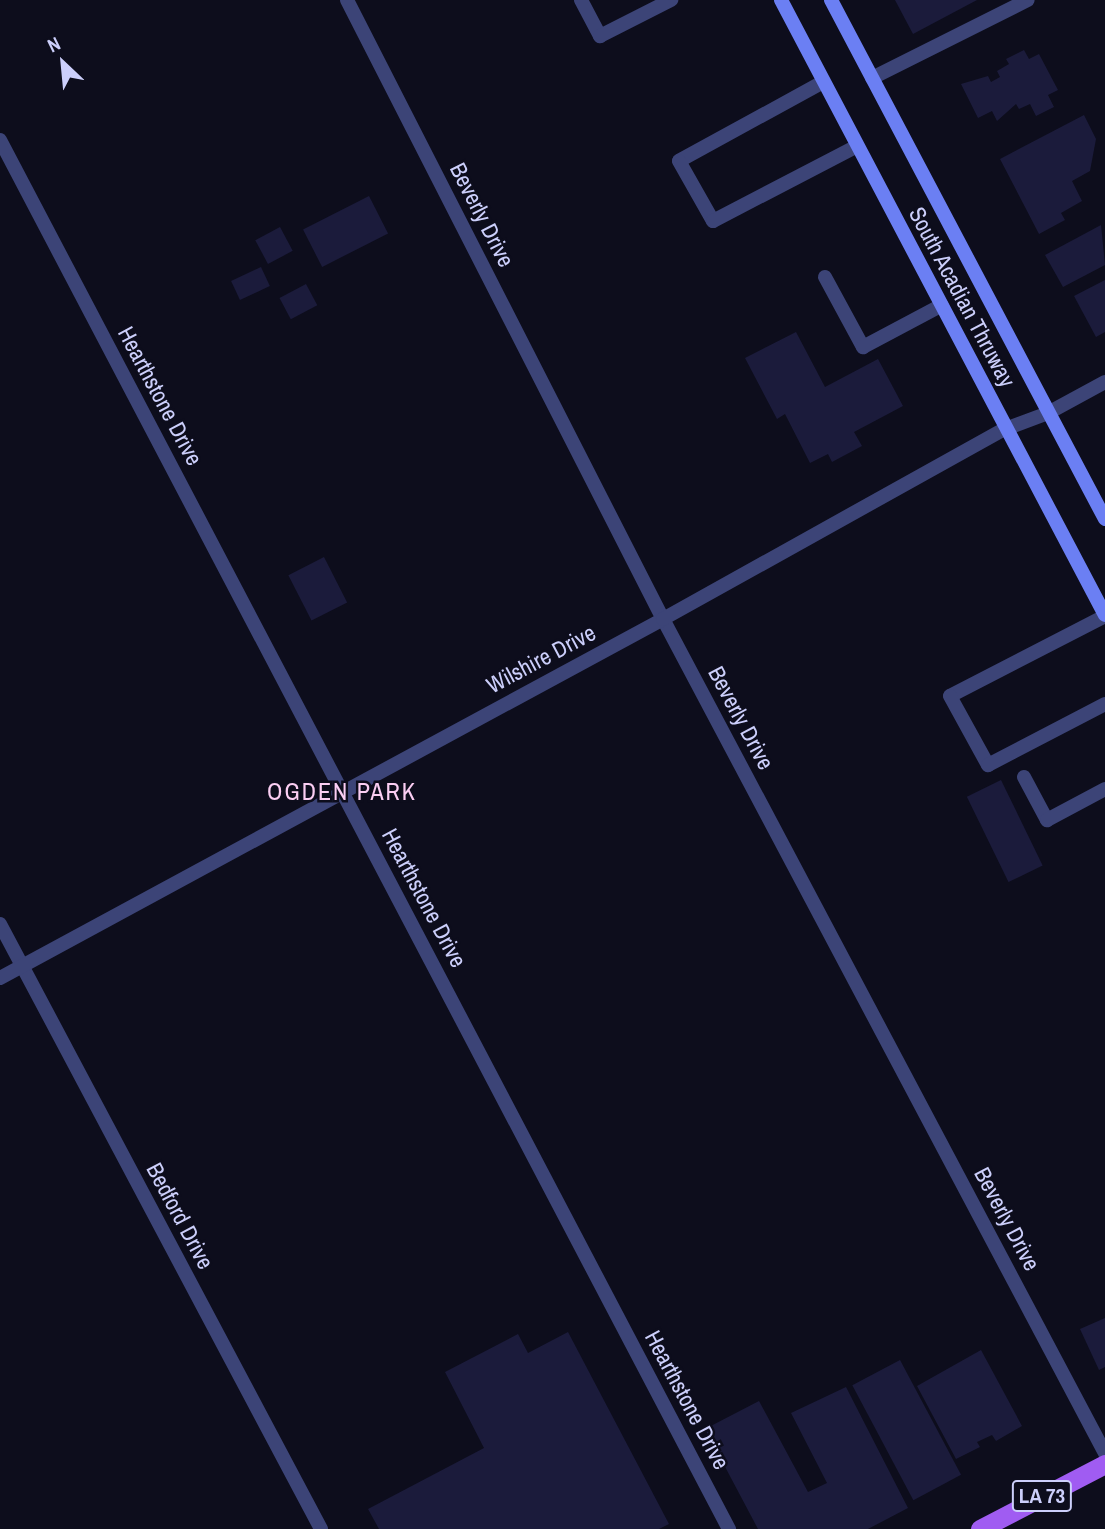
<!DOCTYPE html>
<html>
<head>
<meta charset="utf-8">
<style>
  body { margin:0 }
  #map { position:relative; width:1105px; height:1529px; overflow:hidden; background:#0d0d1c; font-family:"Archivo Narrow",sans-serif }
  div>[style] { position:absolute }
  .building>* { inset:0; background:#1b1b3b; transform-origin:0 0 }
  .service>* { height:14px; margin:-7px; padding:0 7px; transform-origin:7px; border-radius:7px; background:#3c4477 }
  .minor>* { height:14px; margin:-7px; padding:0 7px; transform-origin:7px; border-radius:7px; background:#3c4477 }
  .secondary>* { height:14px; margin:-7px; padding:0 7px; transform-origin:7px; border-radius:7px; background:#6b7ff3 }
  .primary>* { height:19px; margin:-9.5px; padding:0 9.5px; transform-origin:9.5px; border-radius:9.5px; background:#a05cf2 }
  span { translate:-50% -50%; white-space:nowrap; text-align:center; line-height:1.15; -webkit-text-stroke:5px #0d0d1c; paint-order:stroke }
  .shield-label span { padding:2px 5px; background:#0d0d1c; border:2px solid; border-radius:5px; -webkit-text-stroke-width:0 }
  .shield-label { font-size:21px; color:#cccffb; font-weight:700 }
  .street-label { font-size:23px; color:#cccffb }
  .neighbourhood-label { font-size:24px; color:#fbcef3; letter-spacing:2px }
  .north { position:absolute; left:28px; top:28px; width:70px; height:70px; -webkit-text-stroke:5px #0d0d1c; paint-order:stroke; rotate:334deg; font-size:19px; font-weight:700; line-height:28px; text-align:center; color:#cccffb }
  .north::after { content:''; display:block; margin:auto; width:24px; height:32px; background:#cccffb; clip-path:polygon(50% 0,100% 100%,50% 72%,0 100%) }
</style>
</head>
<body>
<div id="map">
  <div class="building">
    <i style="clip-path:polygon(895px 0,977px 0,913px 34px)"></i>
    <i style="clip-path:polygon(1024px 50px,1029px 59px,1039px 54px,1058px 90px,1048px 95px,1054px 107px,1036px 116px,1030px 104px,1019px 109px,1016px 104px,997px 121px,992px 111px,978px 118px,961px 84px,988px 76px,991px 82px,1000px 77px,997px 71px,1009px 64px,1006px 59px)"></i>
    <i style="clip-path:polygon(1084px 115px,1096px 139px,1090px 171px,1072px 181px,1082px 201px,1061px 213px,1065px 220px,1039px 234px,1000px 159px)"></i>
    <i style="left:369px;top:196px;width:42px;height:74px;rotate:63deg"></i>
    <i style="clip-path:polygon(1101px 225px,1105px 265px,1063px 287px,1045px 255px)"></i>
    <i style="left:280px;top:227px;width:27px;height:28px;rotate:62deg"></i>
    <i style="left:261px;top:267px;width:21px;height:33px;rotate:65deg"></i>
    <i style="clip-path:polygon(1105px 280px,1105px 332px,1096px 337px,1074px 296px)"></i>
    <i style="left:306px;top:284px;width:24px;height:30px;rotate:62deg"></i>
    <i style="clip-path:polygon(796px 332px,825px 387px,878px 359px,903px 406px,854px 432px,862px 446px,832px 462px,828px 454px,810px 463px,785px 414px,777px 419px,745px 358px)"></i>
    <i style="left:324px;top:557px;width:51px;height:40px;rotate:63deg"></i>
    <i style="left:1001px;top:780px;width:95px;height:38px;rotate:64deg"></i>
    <i style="clip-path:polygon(1105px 1318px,1105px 1367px,1099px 1370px,1080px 1329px)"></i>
    <i style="clip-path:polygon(568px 1332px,669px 1524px,659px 1529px,379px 1529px,368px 1509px,484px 1448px,445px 1372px,518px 1334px,528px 1353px)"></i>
    <i style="clip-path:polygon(981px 1350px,1022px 1426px,996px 1441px,992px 1435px,977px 1442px,980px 1447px,956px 1459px,917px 1386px)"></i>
    <i style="left:900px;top:1360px;width:130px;height:54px;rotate:62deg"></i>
    <i style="clip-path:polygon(846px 1387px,908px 1508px,868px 1529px,758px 1529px,705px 1429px,759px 1401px,808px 1492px,827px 1483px,791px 1413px)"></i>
  </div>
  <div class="service">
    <i style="left:581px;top:0;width:41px;rotate:62.2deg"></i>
    <i style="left:600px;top:36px;width:80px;rotate:-26.9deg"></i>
    <i style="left:872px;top:78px;width:174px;rotate:-26.6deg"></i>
    <i style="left:823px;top:82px;width:164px;rotate:151.3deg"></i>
    <i style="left:679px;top:161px;width:69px;rotate:60.5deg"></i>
    <i style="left:713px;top:221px;width:162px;rotate:-27.5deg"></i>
    <i style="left:825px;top:277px;width:80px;rotate:61.5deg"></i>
    <i style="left:863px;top:347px;width:89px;rotate:-28deg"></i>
    <i style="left:1105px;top:616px;width:174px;rotate:152.7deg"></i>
    <i style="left:950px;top:696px;width:79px;rotate:61.2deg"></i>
    <i style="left:988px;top:765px;width:132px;rotate:-27.5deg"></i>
    <i style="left:1024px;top:777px;width:49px;rotate:61.9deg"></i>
    <i style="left:1047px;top:820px;width:66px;rotate:-28.1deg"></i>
  </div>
  <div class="minor">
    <i style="left:347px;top:0;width:695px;rotate:62.96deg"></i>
    <i style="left:663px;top:619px;width:944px;rotate:62.08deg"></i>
    <i style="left:0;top:140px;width:1569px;rotate:62.31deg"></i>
    <i style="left:0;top:924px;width:685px;rotate:62.05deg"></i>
    <i style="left:0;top:978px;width:754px;rotate:-28.43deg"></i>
    <i style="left:663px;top:619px;width:391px;rotate:-29.1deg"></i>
    <i style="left:1005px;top:429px;width:46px;rotate:-20.4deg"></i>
    <i style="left:1048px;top:413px;width:65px;rotate:-28.5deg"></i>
  </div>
  <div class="secondary">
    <i style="left:781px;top:0;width:695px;rotate:62.22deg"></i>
    <i style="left:831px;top:0;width:587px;rotate:62.17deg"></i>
  </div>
  <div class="primary">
    <i style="left:980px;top:1529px;width:141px;rotate:-27.5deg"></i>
  </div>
  <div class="shield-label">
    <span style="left:1042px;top:1496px">LA 73</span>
  </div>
  <div class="street-label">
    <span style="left:482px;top:215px;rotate:63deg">Beverly Drive</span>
    <span style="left:962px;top:297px;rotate:62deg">South Acadian Thruway</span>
    <span style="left:160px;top:396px;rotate:62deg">Hearthstone Drive</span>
    <span style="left:541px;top:659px;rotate:-28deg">Wilshire Drive</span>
    <span style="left:741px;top:718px;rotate:62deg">Beverly Drive</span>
    <span style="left:424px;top:898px;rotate:62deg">Hearthstone Drive</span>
    <span style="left:180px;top:1216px;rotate:62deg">Bedford Drive</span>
    <span style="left:1007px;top:1219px;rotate:62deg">Beverly Drive</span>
    <span style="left:687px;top:1400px;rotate:62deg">Hearthstone Drive</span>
  </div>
  <div class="neighbourhood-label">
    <span style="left:342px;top:792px">OGDEN PARK</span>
  </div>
  <div class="north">N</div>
</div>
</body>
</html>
